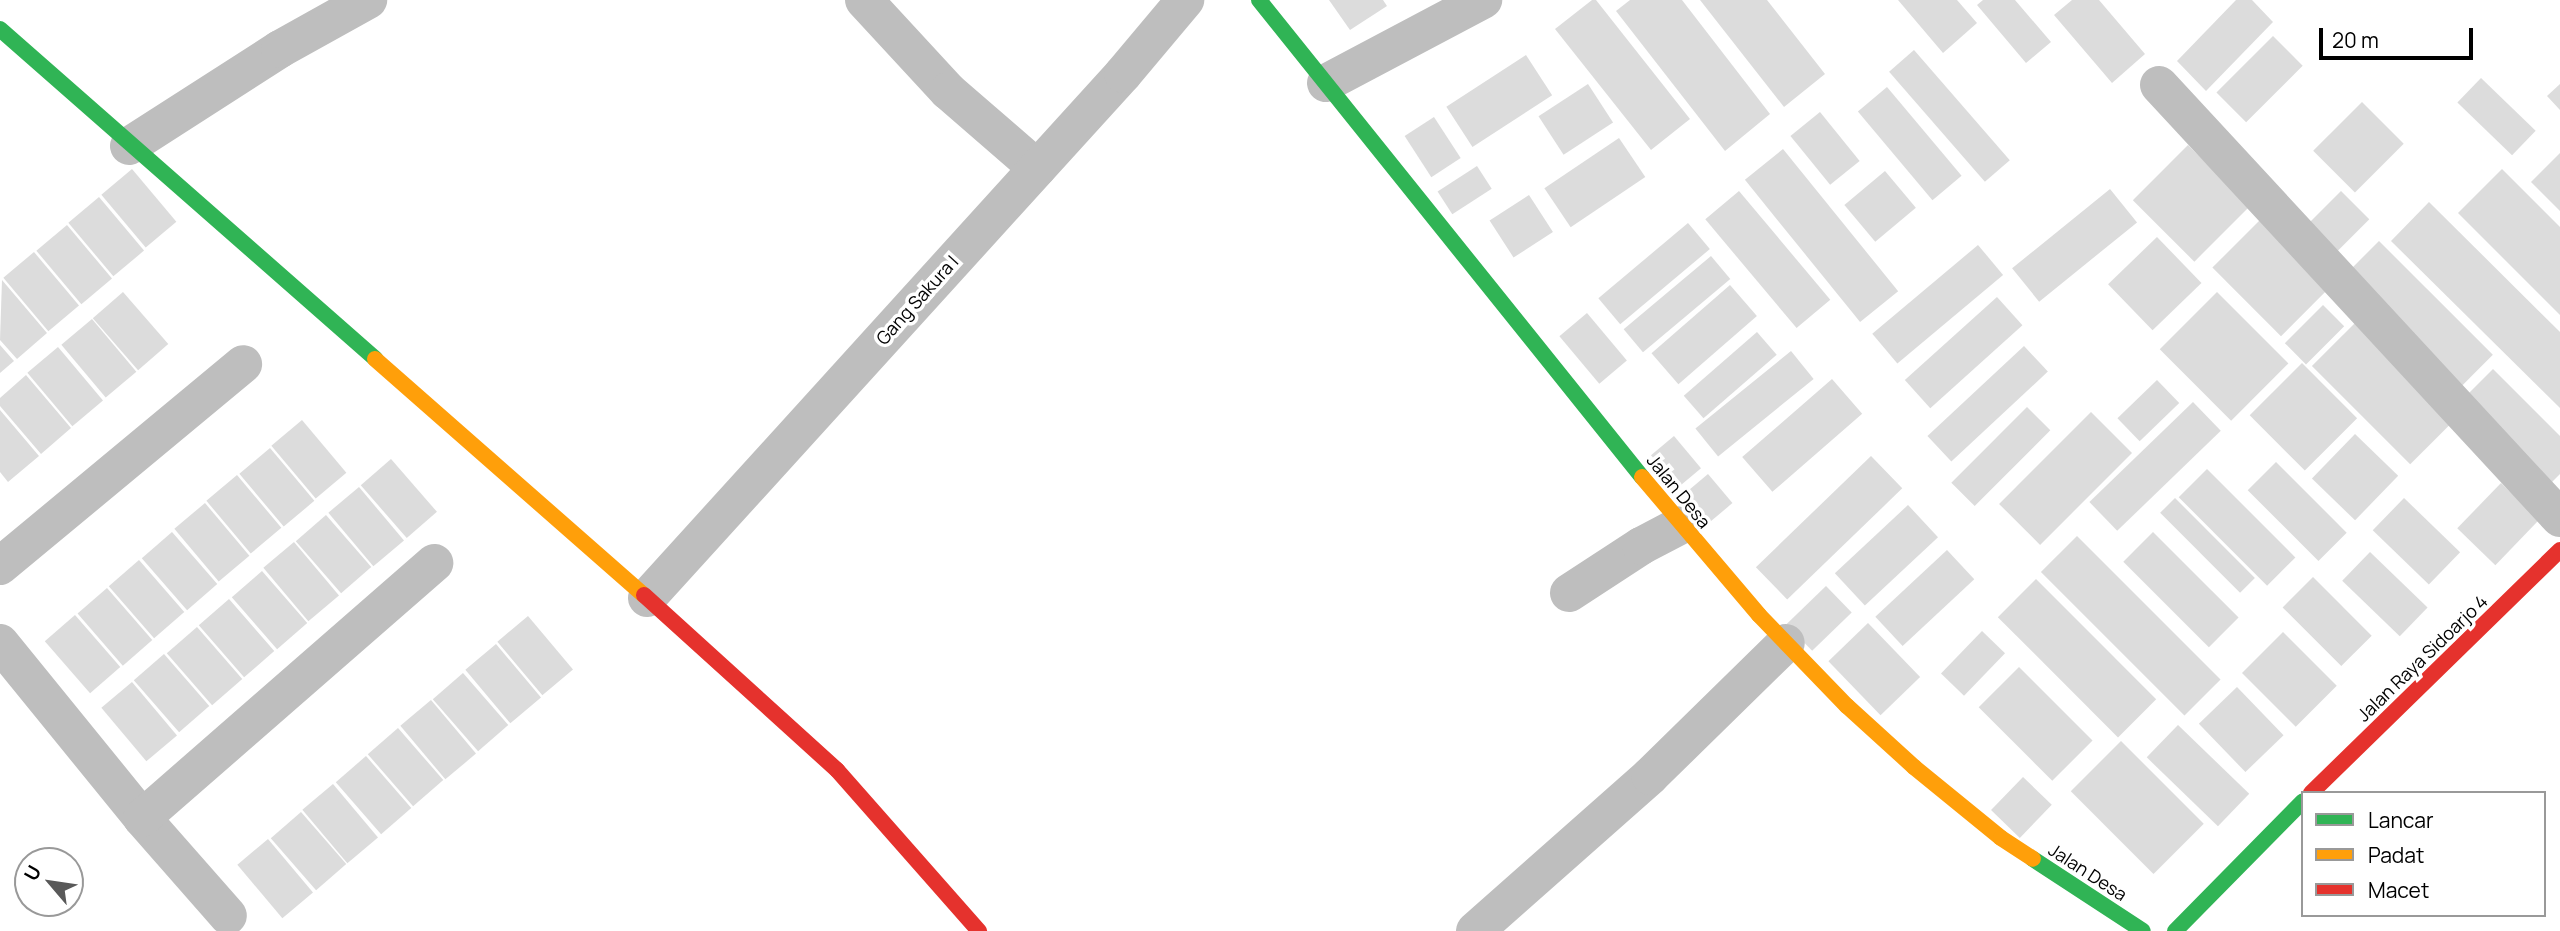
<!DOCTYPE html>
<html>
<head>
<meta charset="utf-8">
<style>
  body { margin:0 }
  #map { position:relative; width:2560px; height:931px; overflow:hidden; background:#fff; font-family:Manrope,sans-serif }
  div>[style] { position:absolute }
  .building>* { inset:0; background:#dcdcdc; transform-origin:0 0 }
  .street>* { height:38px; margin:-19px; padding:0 19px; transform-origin:19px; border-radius:19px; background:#bebebe }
  .fast>* { height:16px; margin:-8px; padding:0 8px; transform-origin:8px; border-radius:8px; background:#30b455 }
  .slow>* { height:16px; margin:-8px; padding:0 8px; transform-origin:8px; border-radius:8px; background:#ff9f0a }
  .jam>* { height:16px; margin:-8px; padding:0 8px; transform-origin:8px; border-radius:8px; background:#e5322d }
  span { translate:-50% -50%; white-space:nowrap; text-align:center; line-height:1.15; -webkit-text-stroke:7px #fff; paint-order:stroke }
  .street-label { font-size:18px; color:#000 }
  .legend { position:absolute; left:2301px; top:791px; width:245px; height:126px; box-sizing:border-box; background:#fff; border:2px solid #999; margin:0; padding:9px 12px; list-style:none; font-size:21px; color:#000 }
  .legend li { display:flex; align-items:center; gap:14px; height:35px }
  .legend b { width:35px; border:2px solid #999 }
  .north { position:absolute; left:14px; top:847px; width:70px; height:70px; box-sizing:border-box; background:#fff; border:2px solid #999; border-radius:50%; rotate:299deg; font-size:19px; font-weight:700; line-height:28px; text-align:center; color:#000 }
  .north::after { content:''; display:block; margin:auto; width:24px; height:32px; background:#595959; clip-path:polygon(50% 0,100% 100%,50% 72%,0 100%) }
  .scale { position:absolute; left:2319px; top:28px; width:154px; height:32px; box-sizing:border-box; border:4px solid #000; border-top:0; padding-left:9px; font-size:21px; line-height:24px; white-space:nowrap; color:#000; -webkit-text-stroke:5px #fff; paint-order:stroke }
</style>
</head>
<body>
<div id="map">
  <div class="building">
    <i style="clip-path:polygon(1329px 0,1383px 0,1387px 6px,1350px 30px)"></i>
    <i style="clip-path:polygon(1592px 0,1596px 0,1690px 119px,1651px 150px,1555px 29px)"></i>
    <i style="clip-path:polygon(1630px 0,1682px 0,1770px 114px,1725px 151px,1616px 11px)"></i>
    <i style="clip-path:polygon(1700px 0,1767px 0,1825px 74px,1784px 107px)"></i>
    <i style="clip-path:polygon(1898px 0,1957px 0,1977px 23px,1943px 53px)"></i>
    <i style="clip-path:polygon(1983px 0,2015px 0,2051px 42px,2026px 63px,1977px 5px)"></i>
    <i style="clip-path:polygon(2072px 0,2099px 0,2145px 54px,2112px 83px,2054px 15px)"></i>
    <i style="clip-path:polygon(2236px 0,2252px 0,2273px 22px,2206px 91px,2177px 61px)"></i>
    <i style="left:2273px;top:36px;width:42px;height:80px;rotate:45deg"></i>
    <i style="left:1914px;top:50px;width:146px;height:33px;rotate:49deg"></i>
    <i style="left:1526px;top:55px;width:48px;height:95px;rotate:57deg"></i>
    <i style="left:2481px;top:78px;width:76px;height:34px;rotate:44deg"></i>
    <i style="left:1588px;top:84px;width:46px;height:59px;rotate:57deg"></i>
    <i style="clip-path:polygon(2560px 84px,2560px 110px,2547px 96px)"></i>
    <i style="left:1887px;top:87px;width:116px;height:38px;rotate:50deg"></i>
    <i style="left:2362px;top:102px;width:59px;height:69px;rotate:45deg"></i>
    <i style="left:1820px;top:112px;width:63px;height:38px;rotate:51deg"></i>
    <i style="left:1434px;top:117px;width:49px;height:35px;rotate:57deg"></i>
    <i style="left:1619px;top:138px;width:47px;height:90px;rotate:56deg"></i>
    <i style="left:2188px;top:145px;width:87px;height:78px;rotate:45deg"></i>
    <i style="left:1783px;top:149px;width:183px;height:49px;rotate:51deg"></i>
    <i style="clip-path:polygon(2560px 153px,2560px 211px,2531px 182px)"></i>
    <i style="left:1477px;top:166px;width:27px;height:47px;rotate:57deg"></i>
    <i style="left:132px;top:169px;width:69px;height:40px;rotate:50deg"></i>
    <i style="clip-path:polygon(2502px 169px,2560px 227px,2560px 315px,2458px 213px)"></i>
    <i style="left:1885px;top:171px;width:48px;height:53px;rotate:50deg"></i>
    <i style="left:2110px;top:189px;width:43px;height:126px;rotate:51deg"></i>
    <i style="left:1739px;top:191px;width:142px;height:44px;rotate:50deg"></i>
    <i style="left:2341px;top:191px;width:40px;height:53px;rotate:45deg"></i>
    <i style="left:1529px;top:195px;width:44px;height:47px;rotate:57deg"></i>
    <i style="left:99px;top:197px;width:70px;height:40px;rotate:50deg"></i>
    <i style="clip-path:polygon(2429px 202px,2560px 332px,2560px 408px,2391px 241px)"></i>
    <i style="left:2264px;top:216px;width:97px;height:73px;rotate:45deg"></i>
    <i style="left:1688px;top:223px;width:34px;height:117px;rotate:50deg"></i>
    <i style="left:67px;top:225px;width:70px;height:40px;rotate:50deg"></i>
    <i style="left:2157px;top:237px;width:64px;height:68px;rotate:46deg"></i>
    <i style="left:2379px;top:241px;width:161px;height:49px;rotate:45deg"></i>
    <i style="left:1978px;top:245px;width:39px;height:138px;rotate:50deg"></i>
    <i style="left:34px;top:252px;width:70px;height:40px;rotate:50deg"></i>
    <i style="left:1711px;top:256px;width:30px;height:114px;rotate:50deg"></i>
    <i style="clip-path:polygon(2px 280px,47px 333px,17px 359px,0 340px)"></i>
    <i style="left:1730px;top:285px;width:41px;height:104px;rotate:49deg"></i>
    <i style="left:123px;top:292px;width:69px;height:40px;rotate:49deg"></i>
    <i style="left:2217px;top:292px;width:101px;height:81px;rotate:45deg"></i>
    <i style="left:1997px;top:297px;width:38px;height:124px;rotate:48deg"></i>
    <i style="left:2323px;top:305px;width:30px;height:54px;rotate:45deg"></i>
    <i style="left:1587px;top:313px;width:62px;height:36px;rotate:50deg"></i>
    <i style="left:2360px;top:318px;width:139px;height:68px;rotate:45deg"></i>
    <i style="left:92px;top:319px;width:69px;height:40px;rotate:50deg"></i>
    <i style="left:1757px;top:332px;width:30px;height:97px;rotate:49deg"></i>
    <i style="clip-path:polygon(0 345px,14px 361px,0 373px)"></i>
    <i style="left:2024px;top:346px;width:35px;height:132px;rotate:47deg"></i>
    <i style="left:58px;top:347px;width:70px;height:40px;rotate:50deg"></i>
    <i style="left:1791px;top:351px;width:36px;height:123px;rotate:51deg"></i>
    <i style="left:2302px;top:363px;width:78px;height:74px;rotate:45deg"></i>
    <i style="clip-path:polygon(2493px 369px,2560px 436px,2560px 474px,2550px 484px,2464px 398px)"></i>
    <i style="clip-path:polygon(26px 375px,71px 428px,41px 454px,0 406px,0 398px)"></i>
    <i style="left:1832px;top:379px;width:46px;height:119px;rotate:49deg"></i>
    <i style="left:2157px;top:380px;width:32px;height:55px;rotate:46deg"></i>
    <i style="left:2193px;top:402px;width:40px;height:144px;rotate:46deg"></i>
    <i style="left:2027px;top:407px;width:33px;height:107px;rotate:45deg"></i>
    <i style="clip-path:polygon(0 410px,39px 456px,8px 482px,0 472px)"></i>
    <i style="left:2091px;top:412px;width:58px;height:130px;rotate:45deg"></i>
    <i style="left:302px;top:420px;width:69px;height:40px;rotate:50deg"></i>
    <i style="left:2355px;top:434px;width:60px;height:62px;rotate:44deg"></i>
    <i style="left:1674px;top:436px;width:42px;height:30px;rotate:50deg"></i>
    <i style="left:270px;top:448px;width:69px;height:40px;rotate:50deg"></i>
    <i style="left:1871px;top:456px;width:45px;height:160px;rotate:46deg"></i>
    <i style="left:391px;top:459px;width:70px;height:40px;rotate:49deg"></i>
    <i style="left:2276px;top:462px;width:100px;height:40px;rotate:45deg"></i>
    <i style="left:2207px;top:469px;width:125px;height:40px;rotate:45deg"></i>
    <i style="left:1708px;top:474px;width:38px;height:31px;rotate:50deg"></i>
    <i style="left:237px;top:475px;width:69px;height:40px;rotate:50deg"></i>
    <i style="left:2501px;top:483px;width:53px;height:63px;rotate:44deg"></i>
    <i style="left:359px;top:487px;width:70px;height:40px;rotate:50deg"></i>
    <i style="left:2175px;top:498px;width:113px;height:21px;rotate:45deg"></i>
    <i style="left:2404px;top:498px;width:78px;height:45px;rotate:44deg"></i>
    <i style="left:205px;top:503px;width:69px;height:40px;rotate:50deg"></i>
    <i style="left:1908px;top:505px;width:44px;height:100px;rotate:47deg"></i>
    <i style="left:326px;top:515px;width:69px;height:40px;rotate:49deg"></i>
    <i style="left:172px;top:532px;width:69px;height:40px;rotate:49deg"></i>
    <i style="left:2153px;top:532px;width:121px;height:42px;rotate:45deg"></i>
    <i style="left:2077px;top:536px;width:203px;height:51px;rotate:45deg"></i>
    <i style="left:294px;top:542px;width:70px;height:40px;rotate:50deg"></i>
    <i style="left:1947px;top:550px;width:40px;height:98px;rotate:47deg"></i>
    <i style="left:2370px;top:552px;width:80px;height:40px;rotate:44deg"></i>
    <i style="left:139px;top:560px;width:69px;height:40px;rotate:49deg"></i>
    <i style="left:262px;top:571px;width:69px;height:40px;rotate:49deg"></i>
    <i style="left:2313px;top:577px;width:83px;height:43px;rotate:45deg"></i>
    <i style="left:2036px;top:579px;width:170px;height:54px;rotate:45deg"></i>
    <i style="left:1826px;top:586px;width:37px;height:55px;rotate:46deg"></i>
    <i style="left:107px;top:588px;width:69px;height:39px;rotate:49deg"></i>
    <i style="left:229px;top:599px;width:69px;height:40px;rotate:49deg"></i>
    <i style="left:75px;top:615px;width:69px;height:40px;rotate:49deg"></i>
    <i style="left:528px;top:616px;width:70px;height:40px;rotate:50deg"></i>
    <i style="left:1868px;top:623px;width:75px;height:55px;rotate:46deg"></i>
    <i style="left:197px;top:627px;width:69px;height:40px;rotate:49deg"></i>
    <i style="left:1982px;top:631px;width:32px;height:59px;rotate:44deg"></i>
    <i style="left:2283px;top:632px;width:76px;height:58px;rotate:45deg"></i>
    <i style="left:496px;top:644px;width:70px;height:40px;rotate:50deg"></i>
    <i style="left:164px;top:654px;width:69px;height:40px;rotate:49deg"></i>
    <i style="left:2019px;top:667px;width:104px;height:57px;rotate:45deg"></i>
    <i style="left:463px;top:673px;width:69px;height:40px;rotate:49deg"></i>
    <i style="left:132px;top:682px;width:70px;height:40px;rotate:50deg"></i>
    <i style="left:2237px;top:687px;width:67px;height:53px;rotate:46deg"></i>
    <i style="left:431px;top:700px;width:70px;height:40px;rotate:50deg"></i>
    <i style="left:2178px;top:725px;width:99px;height:45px;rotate:44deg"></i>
    <i style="left:398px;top:728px;width:69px;height:40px;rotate:49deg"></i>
    <i style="left:2121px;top:741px;width:117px;height:71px;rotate:45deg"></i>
    <i style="left:366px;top:756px;width:69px;height:40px;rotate:49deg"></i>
    <i style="left:2023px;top:777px;width:40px;height:46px;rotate:44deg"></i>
    <i style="left:333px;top:784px;width:70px;height:40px;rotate:50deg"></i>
    <i style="left:301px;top:812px;width:69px;height:40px;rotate:49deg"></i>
    <i style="left:268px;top:839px;width:70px;height:40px;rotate:50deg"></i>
  </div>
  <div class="street">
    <i style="left:864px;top:0;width:124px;rotate:47.3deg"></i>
    <i style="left:948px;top:91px;width:118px;rotate:40.9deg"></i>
    <i style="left:1326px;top:83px;width:178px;rotate:-27.9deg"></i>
    <i style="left:2159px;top:85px;width:590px;rotate:47.2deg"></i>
    <i style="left:129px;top:146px;width:179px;rotate:-32.7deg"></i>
    <i style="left:280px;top:49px;width:101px;rotate:-29.1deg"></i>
    <i style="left:0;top:566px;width:316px;rotate:-39.7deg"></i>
    <i style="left:1569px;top:593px;width:86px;rotate:-33.1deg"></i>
    <i style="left:1641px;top:546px;width:45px;rotate:-27.7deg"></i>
    <i style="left:647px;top:598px;width:708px;rotate:-47.75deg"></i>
    <i style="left:1123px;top:74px;width:97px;rotate:-50deg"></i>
    <i style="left:0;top:643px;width:225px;rotate:50.9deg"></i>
    <i style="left:142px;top:818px;width:130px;rotate:48.7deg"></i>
    <i style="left:142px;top:818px;width:388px;rotate:-41.1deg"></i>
    <i style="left:1475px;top:931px;width:234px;rotate:-41.5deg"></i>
    <i style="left:1650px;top:776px;width:190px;rotate:-44.4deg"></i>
  </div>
  <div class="fast">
    <i style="left:1259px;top:0;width:612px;rotate:51.24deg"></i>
    <i style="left:0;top:29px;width:500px;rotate:41.3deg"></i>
    <i style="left:2033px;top:859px;width:131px;rotate:33.2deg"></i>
    <i style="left:2175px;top:931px;width:182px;rotate:-45.4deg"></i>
  </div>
  <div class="slow">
    <i style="left:375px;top:359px;width:358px;rotate:41.3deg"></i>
    <i style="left:1642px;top:477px;width:181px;rotate:49.7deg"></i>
    <i style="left:1759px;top:615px;width:127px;rotate:46deg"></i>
    <i style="left:1847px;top:706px;width:91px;rotate:42.3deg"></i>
    <i style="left:1914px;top:767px;width:112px;rotate:39.2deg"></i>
    <i style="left:2001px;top:838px;width:38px;rotate:33deg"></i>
  </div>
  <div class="jam">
    <i style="left:644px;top:595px;width:261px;rotate:42.2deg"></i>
    <i style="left:837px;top:770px;width:215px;rotate:48.6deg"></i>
    <i style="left:2311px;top:793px;width:348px;rotate:-44.3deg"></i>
  </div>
  <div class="street-label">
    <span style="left:917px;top:300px;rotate:-48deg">Gang Sakura I</span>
    <span style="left:1679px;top:491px;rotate:51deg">Jalan Desa</span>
    <span style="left:2422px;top:658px;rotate:-44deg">Jalan Raya Sidoarjo 4</span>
    <span style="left:2088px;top:872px;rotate:33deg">Jalan Desa</span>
  </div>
  <ul class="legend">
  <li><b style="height:9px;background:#30b455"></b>Lancar</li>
  <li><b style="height:9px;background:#ff9f0a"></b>Padat</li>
  <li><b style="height:9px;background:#e5322d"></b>Macet</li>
  </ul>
  <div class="north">U</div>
  <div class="scale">20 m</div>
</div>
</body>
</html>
